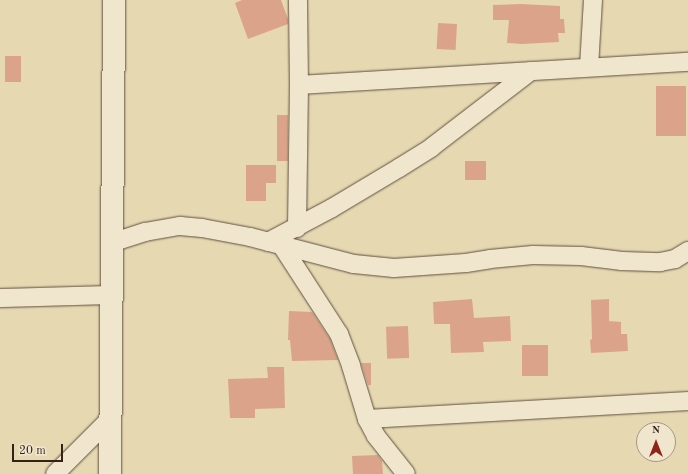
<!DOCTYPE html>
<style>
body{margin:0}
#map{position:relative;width:688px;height:474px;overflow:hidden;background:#e6d9b2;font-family:"Old Standard TT",serif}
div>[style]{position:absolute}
.building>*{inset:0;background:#dba48a;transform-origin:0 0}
.roads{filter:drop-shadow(0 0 1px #60503e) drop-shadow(0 0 1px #60503e)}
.street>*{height:18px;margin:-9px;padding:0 9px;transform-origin:9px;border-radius:9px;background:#efe6cd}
.secondary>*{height:22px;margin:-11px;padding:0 11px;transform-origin:11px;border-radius:11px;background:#efe6cd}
span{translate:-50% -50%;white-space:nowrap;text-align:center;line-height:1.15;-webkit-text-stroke:4px #efe6cd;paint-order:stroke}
.north{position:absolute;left:636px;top:422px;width:40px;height:40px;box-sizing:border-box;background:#efe6cd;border:1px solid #a49884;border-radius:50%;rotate:0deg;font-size:11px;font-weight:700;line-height:16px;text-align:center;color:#342217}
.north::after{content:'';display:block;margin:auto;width:14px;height:18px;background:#8f2418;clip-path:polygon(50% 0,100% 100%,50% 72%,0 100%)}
.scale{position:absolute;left:12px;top:444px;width:51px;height:18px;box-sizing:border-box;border:2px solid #342217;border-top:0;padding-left:5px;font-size:12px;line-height:14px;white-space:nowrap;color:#342217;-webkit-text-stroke:3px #efe6cd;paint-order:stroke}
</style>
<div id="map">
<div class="building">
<i style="clip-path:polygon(242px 0,281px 0,288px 19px,288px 24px,248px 39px,235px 3px)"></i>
<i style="clip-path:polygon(521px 4px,560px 6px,560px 19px,564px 19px,565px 33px,558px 33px,559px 42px,522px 44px,507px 43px,509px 20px,493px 20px,493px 5px)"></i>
<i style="left:438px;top:23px;width:19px;height:26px;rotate:3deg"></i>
<i style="left:5px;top:56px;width:16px;height:26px"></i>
<i style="left:656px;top:86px;width:30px;height:50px"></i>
<i style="left:277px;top:115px;width:11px;height:46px"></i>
<i style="left:465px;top:161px;width:21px;height:19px"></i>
<i style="clip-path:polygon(246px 165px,276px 165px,276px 183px,266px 183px,266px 201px,246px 201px)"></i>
<i style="clip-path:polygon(472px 299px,474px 318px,510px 316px,511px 341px,483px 342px,484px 352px,451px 353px,450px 324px,434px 324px,433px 302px)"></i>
<i style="clip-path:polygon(609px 299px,609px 321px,621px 322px,621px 334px,627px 334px,628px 351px,591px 353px,590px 340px,592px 339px,591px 300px)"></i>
<i style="clip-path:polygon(289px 311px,312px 312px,330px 339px,338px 360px,292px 361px,290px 340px,288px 340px)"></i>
<i style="left:408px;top:326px;width:32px;height:22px;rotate:88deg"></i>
<i style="left:548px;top:345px;width:31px;height:26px;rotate:90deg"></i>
<i style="clip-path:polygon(361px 363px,371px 363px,371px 385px,368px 385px)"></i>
<i style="clip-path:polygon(267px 367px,284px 367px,285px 408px,255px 409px,255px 418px,230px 418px,228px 379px,268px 378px)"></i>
<i style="clip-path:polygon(378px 455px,382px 461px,383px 474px,353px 474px,352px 456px)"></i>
</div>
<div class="roads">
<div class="street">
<i style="left:589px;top:67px;width:67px;rotate:-86.6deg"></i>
<i style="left:299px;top:85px;width:390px;rotate:-3.4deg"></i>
<i style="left:297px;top:228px;width:143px;rotate:-89.2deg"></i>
<i style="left:299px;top:85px;width:85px;rotate:-90.7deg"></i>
<i style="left:268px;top:242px;width:72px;rotate:-28deg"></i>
<i style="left:332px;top:208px;width:78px;rotate:-30.8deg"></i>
<i style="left:399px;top:168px;width:39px;rotate:-32deg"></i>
<i style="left:432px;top:147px;width:125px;rotate:-37.5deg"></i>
<i style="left:111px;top:243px;width:36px;rotate:-18deg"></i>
<i style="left:145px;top:232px;width:36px;rotate:-10deg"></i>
<i style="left:180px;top:226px;width:22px;rotate:5deg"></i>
<i style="left:202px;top:228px;width:49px;rotate:10.6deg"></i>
<i style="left:250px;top:237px;width:107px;rotate:14.6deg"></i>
<i style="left:354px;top:264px;width:40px;rotate:5.7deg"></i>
<i style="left:394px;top:268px;width:72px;rotate:-4deg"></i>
<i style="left:466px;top:263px;width:24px;rotate:-9deg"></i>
<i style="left:490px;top:259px;width:43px;rotate:-5.3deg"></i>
<i style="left:533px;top:255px;width:48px;rotate:1.2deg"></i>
<i style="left:581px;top:256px;width:41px;rotate:7deg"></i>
<i style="left:622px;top:261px;width:38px;rotate:2deg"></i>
<i style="left:660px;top:262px;width:15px;rotate:-11deg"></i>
<i style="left:675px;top:259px;width:15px;rotate:-32deg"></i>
<i style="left:282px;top:246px;width:105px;rotate:57.1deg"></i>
<i style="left:339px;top:334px;width:34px;rotate:69deg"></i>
<i style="left:351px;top:366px;width:55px;rotate:73.2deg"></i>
<i style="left:367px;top:419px;width:19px;rotate:62deg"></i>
<i style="left:376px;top:436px;width:48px;rotate:51.7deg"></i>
<i style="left:0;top:298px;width:110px;rotate:-1.6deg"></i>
<i style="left:367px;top:419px;width:322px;rotate:-3.2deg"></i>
<i style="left:55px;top:474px;width:78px;rotate:-45deg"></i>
</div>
<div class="secondary">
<i style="left:110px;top:474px;width:474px;rotate:-89.5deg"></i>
</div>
</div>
<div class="north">N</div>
<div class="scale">20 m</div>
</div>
